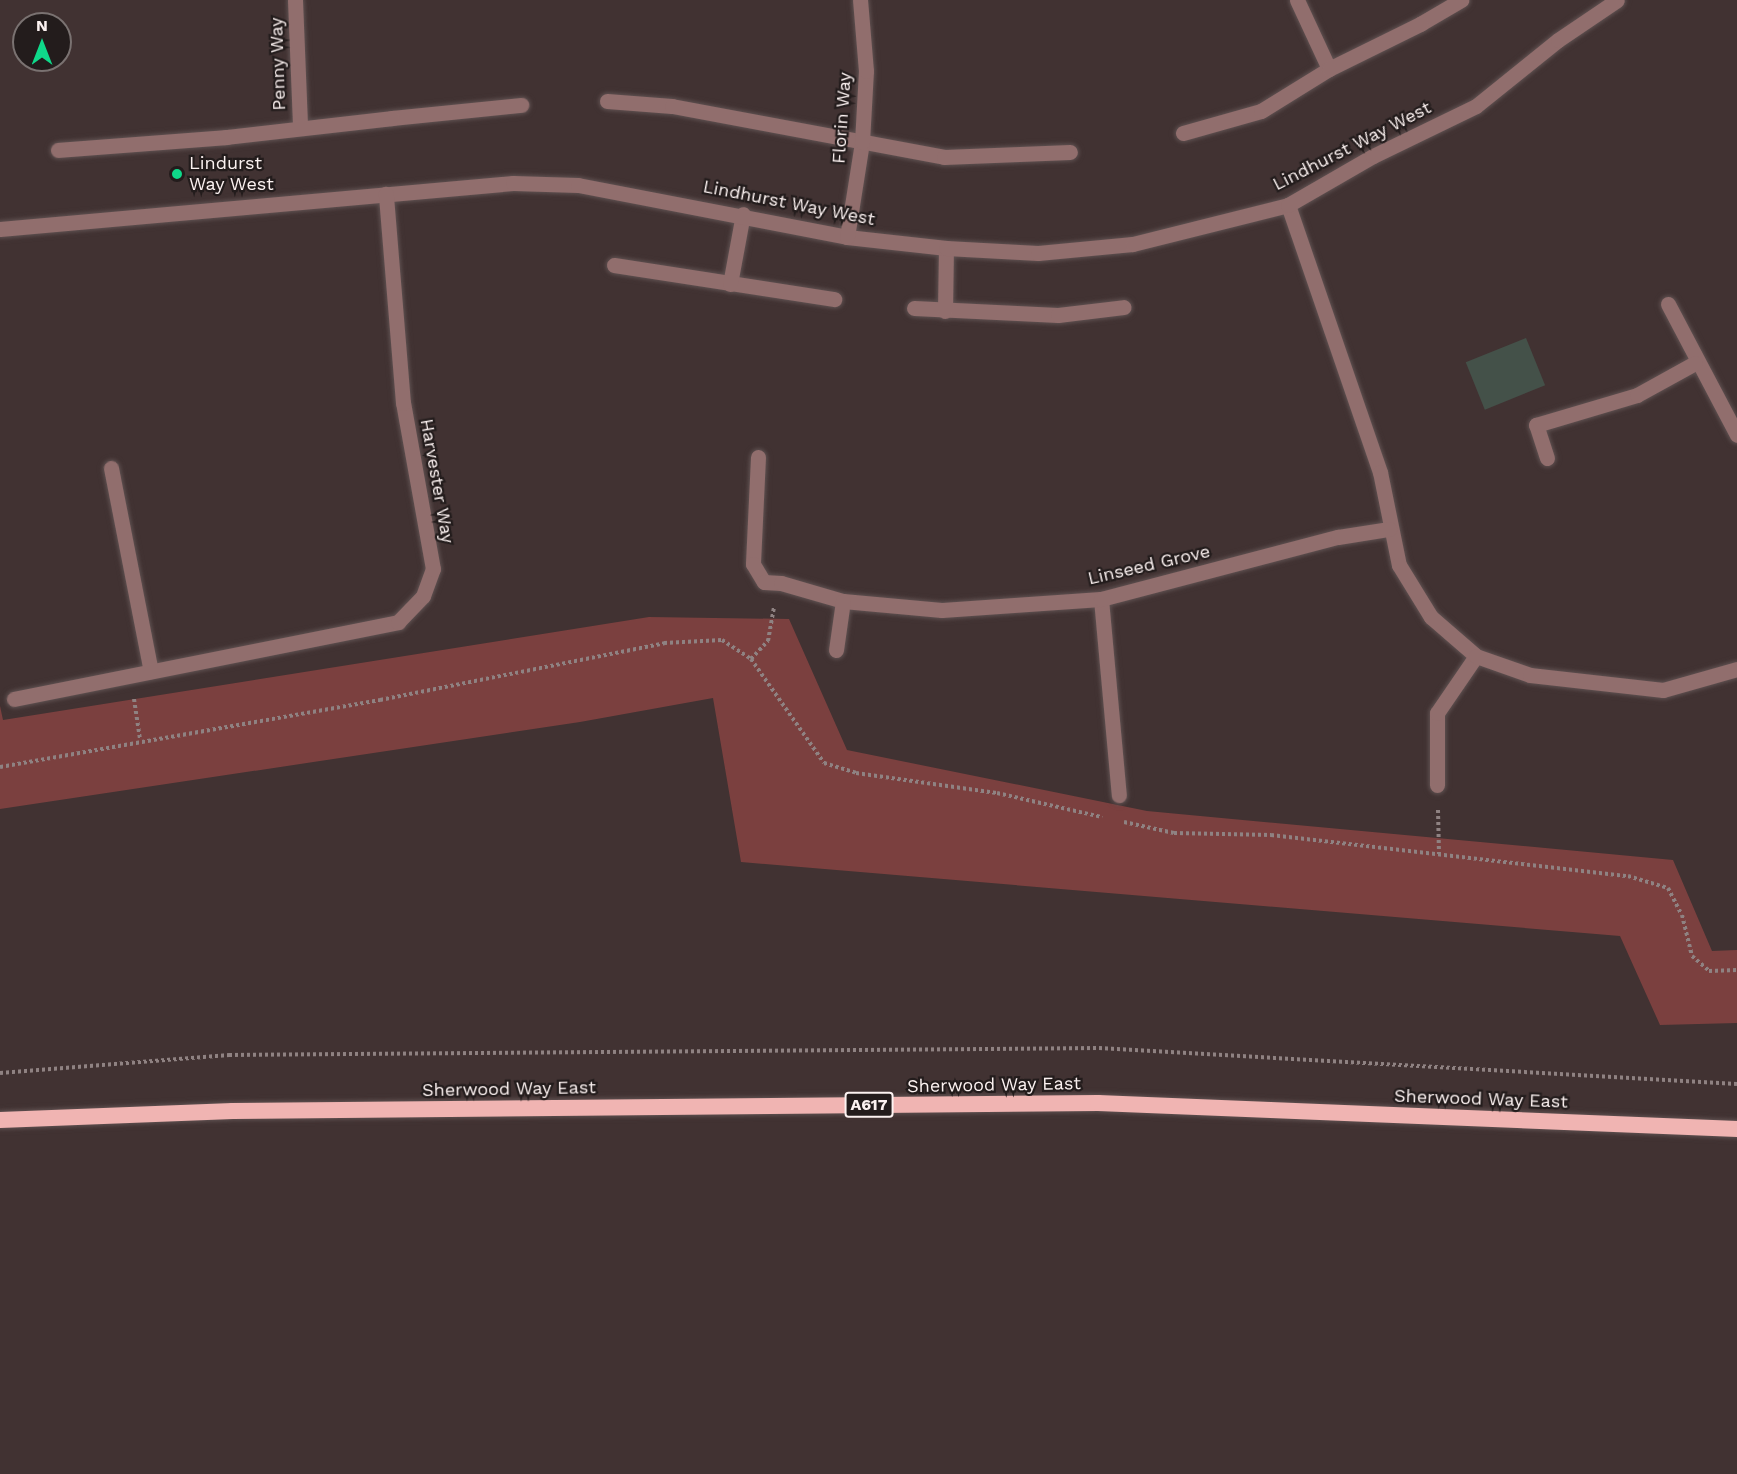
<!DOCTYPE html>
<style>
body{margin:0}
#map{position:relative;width:1737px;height:1474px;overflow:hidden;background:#413232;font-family:"Work Sans",sans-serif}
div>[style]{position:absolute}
.green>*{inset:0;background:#7b403f}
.building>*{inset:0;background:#445149;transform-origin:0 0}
.path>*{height:4px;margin-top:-2px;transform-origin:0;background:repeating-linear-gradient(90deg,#8f8282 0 3px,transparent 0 6px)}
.roads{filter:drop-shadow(0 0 2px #5f5151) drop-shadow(0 0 2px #5f5151)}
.service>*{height:15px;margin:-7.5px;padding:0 7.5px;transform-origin:7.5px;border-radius:7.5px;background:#916e6d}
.minor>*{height:15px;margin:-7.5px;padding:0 7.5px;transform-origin:7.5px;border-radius:7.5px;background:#916e6d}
.trunk>*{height:16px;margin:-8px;padding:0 8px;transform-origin:8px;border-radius:8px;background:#f0b4b2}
.dots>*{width:16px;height:16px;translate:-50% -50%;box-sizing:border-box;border:3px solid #231c1c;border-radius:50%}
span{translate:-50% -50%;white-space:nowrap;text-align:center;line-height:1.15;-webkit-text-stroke:4.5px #231c1c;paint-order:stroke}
.shield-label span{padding:2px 4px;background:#231c1c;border:2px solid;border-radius:4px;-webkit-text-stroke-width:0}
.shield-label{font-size:16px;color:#fcf2f1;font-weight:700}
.street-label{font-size:18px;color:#fcf2f1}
.poi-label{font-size:18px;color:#fcf2f1}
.left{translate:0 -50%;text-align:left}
.north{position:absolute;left:12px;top:12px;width:60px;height:60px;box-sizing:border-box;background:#231c1c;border:2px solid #7a7271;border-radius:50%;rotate:0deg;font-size:16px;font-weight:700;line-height:24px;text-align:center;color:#fcf2f1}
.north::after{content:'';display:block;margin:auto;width:21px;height:27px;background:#0fd98a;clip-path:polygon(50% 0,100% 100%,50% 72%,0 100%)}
</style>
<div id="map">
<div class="green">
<i style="clip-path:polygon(649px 617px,789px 619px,847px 750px,1147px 811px,1673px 860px,1712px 951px,1737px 950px,1737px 1023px,1660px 1025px,1620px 936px,741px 862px,713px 698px,580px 722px,0 809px,0 706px,3px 720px)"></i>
</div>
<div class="building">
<i style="left:1526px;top:338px;width:51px;height:65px;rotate:68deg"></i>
</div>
<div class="path">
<i style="left:751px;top:659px;width:25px;rotate:-47deg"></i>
<i style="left:768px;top:641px;width:35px;rotate:-80deg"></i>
<i style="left:134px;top:699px;width:40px;rotate:81.5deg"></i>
<i style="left:0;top:767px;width:386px;rotate:-10deg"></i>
<i style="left:380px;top:700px;width:290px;rotate:-11.3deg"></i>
<i style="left:664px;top:643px;width:58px;rotate:-3deg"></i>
<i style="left:722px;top:640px;width:35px;rotate:33deg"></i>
<i style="left:751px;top:659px;width:127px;rotate:54.9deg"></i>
<i style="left:824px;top:763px;width:34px;rotate:17deg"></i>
<i style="left:856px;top:773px;width:142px;rotate:8.1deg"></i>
<i style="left:997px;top:793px;width:108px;rotate:12.9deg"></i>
<i style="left:1438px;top:810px;width:44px;rotate:88.7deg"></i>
<i style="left:1124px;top:822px;width:51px;rotate:12.4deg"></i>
<i style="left:1174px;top:833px;width:97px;rotate:1.2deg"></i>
<i style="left:1271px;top:835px;width:359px;rotate:6.6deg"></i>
<i style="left:1628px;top:876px;width:42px;rotate:16.7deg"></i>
<i style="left:1668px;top:888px;width:30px;rotate:63deg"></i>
<i style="left:1682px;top:915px;width:42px;rotate:76.3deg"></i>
<i style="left:1692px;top:956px;width:23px;rotate:41deg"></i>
<i style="left:1709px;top:971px;width:28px;rotate:-2deg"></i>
<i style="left:0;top:1073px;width:230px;rotate:-4.5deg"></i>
<i style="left:229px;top:1055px;width:870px;rotate:-0.46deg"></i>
<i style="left:1099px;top:1048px;width:639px;rotate:3.23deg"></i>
</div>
<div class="roads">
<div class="service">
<i style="left:1420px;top:24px;width:48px;rotate:-30.3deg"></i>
<i style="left:607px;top:101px;width:65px;rotate:4.4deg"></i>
<i style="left:672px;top:106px;width:277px;rotate:10.6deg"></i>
<i style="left:944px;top:157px;width:126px;rotate:-2.3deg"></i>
<i style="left:392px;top:118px;width:130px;rotate:-5.8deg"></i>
<i style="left:1183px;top:133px;width:81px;rotate:-15.8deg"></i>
<i style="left:58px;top:150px;width:169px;rotate:-4.4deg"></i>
<i style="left:614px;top:265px;width:223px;rotate:8.8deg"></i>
<i style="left:730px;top:284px;width:71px;rotate:-79.5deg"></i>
<i style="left:914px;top:308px;width:144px;rotate:2.8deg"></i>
<i style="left:1058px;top:315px;width:66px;rotate:-6.9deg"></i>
<i style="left:945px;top:311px;width:63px;rotate:-89.1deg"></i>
<i style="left:758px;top:457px;width:107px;rotate:92.7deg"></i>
<i style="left:753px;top:564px;width:21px;rotate:59deg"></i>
<i style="left:764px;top:582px;width:17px;rotate:3deg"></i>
<i style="left:1547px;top:458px;width:35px;rotate:-108deg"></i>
<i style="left:1536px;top:425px;width:105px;rotate:-16.5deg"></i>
<i style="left:111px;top:468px;width:207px;rotate:78.9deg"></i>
<i style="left:1101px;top:599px;width:197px;rotate:84.8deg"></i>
<i style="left:1437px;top:785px;width:72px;rotate:-90deg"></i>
<i style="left:1437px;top:713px;width:69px;rotate:-55.6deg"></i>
</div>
<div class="minor">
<i style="left:295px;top:0;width:127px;rotate:87.7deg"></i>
<i style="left:1297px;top:0;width:76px;rotate:65.1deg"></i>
<i style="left:1261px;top:111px;width:80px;rotate:-31.7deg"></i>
<i style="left:1329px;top:69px;width:102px;rotate:-26.3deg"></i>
<i style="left:226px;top:137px;width:167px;rotate:-6.5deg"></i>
<i style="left:1288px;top:205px;width:282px;rotate:71deg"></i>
<i style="left:1380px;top:472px;width:95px;rotate:78.5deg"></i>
<i style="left:1399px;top:565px;width:61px;rotate:58.4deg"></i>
<i style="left:1431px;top:617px;width:60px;rotate:40.9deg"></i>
<i style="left:1476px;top:656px;width:57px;rotate:19.4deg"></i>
<i style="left:1530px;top:675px;width:134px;rotate:6.4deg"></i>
<i style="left:1663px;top:690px;width:77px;rotate:-15.8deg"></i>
<i style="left:0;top:229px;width:515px;rotate:-5.12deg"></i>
<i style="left:513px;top:183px;width:65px;rotate:1.8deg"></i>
<i style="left:578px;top:185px;width:274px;rotate:10.9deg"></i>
<i style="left:847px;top:237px;width:100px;rotate:6.3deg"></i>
<i style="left:946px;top:248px;width:92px;rotate:3.1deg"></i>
<i style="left:1038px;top:253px;width:95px;rotate:-5.4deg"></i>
<i style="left:1133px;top:244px;width:160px;rotate:-14.1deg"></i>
<i style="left:1288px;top:205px;width:98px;rotate:-30deg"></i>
<i style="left:1373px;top:156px;width:114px;rotate:-25.9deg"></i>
<i style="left:1476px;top:106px;width:105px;rotate:-38.8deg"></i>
<i style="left:1558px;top:40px;width:71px;rotate:-34.1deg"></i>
<i style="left:847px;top:237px;width:96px;rotate:-81deg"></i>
<i style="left:862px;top:142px;width:71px;rotate:-86.8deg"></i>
<i style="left:866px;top:71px;width:71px;rotate:-94.8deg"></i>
<i style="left:1668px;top:304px;width:148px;rotate:62.2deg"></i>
<i style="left:1637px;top:395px;width:66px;rotate:-28.9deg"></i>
<i style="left:781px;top:583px;width:65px;rotate:16.2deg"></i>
<i style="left:843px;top:601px;width:99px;rotate:5.2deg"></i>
<i style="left:942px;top:610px;width:159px;rotate:-4deg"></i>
<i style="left:1101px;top:599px;width:245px;rotate:-14.7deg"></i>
<i style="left:1338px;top:537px;width:52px;rotate:-8.9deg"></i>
<i style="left:836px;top:650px;width:49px;rotate:-81.9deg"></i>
<i style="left:14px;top:699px;width:392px;rotate:-11.3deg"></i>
<i style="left:398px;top:622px;width:36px;rotate:-46deg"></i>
<i style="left:423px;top:596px;width:29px;rotate:-70deg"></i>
<i style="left:433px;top:569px;width:169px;rotate:-100.2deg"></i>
<i style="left:403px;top:403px;width:210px;rotate:-94.7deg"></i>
</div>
<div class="trunk">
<i style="left:0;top:1120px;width:233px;rotate:-2.2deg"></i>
<i style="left:233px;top:1111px;width:865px;rotate:-0.53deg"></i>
<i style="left:1098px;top:1103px;width:640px;rotate:2.33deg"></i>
</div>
</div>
<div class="dots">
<i style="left:177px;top:174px;background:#0fd98a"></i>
</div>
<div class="shield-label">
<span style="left:869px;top:1105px">A617</span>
</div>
<div class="street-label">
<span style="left:278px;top:64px;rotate:-92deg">Penny Way</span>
<span style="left:842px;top:118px;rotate:-86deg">Florin Way</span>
<span style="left:1352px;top:146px;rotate:-27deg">Lindhurst Way West</span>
<span style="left:789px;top:203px;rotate:11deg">Lindhurst Way West</span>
<span style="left:437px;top:481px;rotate:80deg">Harvester Way</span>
<span style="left:1149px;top:565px;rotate:-13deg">Linseed Grove</span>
<span style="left:994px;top:1085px;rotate:-1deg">Sherwood Way East</span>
<span style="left:509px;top:1089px;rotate:-1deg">Sherwood Way East</span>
<span style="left:1481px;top:1099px;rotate:2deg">Sherwood Way East</span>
</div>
<div class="poi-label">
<span class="left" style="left:189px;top:174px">Lindurst<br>Way West</span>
</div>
<div class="north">N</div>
</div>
